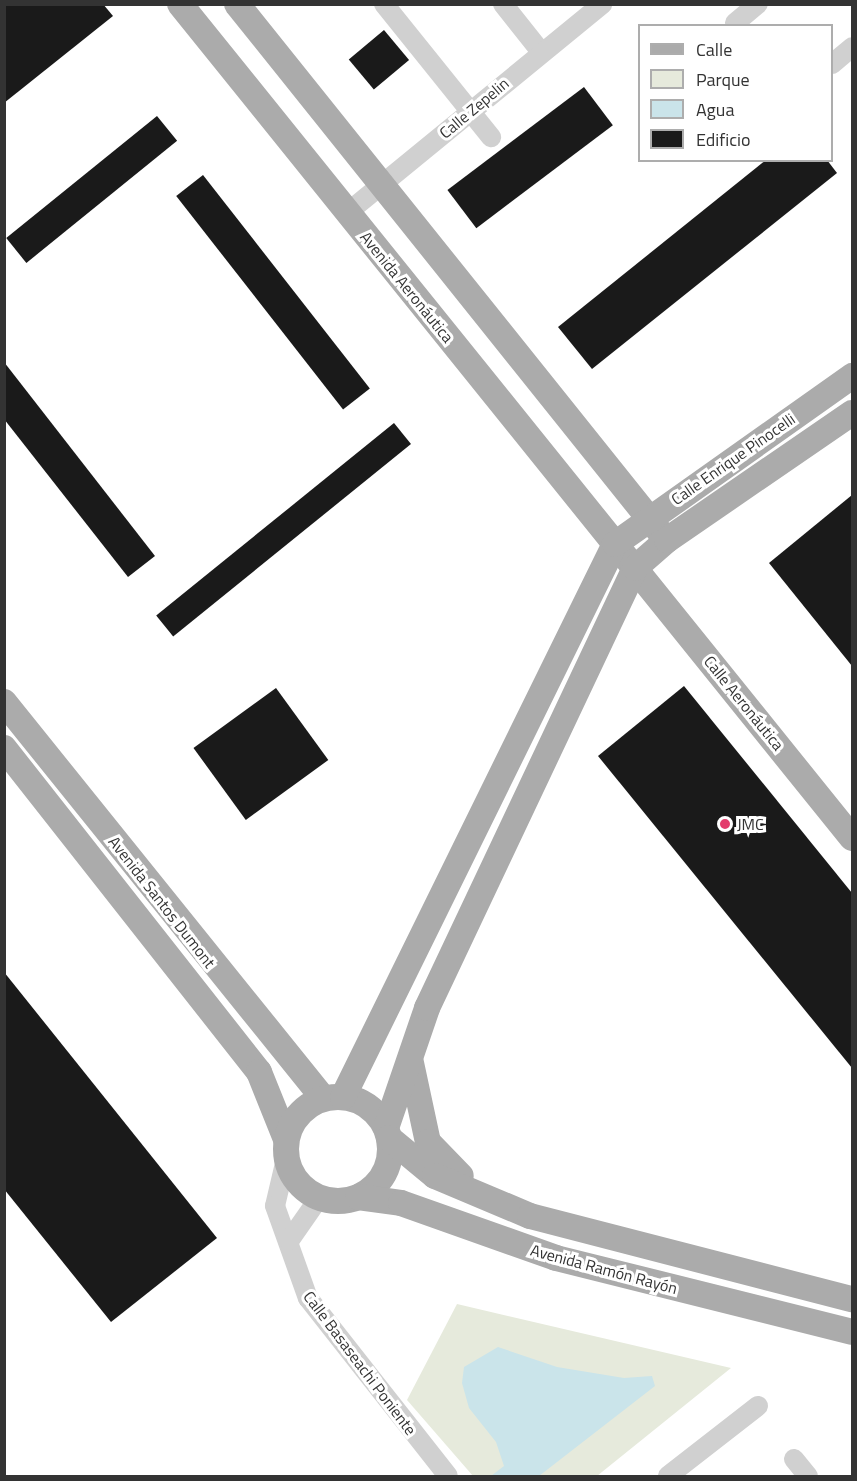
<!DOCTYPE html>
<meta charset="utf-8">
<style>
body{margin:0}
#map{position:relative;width:857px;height:1481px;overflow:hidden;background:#fff;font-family:"Titillium Web",sans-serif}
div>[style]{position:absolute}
.green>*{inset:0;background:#e6eadc}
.water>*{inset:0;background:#cae4ea}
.building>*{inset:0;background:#1a1a1a;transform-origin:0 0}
.minor>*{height:20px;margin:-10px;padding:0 10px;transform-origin:10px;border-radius:10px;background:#d0d0d0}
.major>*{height:26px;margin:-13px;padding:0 13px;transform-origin:13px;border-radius:13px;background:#ababab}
.major>.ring{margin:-13px;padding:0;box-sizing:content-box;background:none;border:26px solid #ababab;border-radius:50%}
.dots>*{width:16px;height:16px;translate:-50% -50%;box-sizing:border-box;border:3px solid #fff;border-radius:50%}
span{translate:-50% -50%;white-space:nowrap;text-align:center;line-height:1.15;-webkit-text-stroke:6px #fff;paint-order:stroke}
.street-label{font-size:16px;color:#333}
.poi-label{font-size:16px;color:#333}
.left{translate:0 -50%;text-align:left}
.frame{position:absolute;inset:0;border:6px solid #333;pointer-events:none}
.legend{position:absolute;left:638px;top:24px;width:195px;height:138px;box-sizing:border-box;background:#fff;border:2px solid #adadad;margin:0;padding:8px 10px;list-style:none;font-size:18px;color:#333}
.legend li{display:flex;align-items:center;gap:12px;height:30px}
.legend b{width:30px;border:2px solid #adadad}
</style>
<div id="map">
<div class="green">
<i style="clip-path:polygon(457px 1304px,731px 1368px,597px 1476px,473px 1476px,407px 1400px)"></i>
</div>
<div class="water">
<i style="clip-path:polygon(498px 1347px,557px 1367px,624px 1378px,652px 1376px,655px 1386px,539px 1476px,491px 1476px,504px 1466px,496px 1442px,469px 1408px,462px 1383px,464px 1367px)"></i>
</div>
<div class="building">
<i style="clip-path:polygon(4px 4px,103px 4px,113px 16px,4px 103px)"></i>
<i style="left:384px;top:30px;width:39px;height:46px;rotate:50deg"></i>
<i style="left:584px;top:87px;width:48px;height:171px;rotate:53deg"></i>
<i style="left:157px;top:116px;width:32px;height:194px;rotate:51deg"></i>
<i style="clip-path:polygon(766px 160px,827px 160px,837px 173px,592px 369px,558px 327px)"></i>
<i style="left:203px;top:175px;width:271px;height:34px;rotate:52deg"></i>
<i style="clip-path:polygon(4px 362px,155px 556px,128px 577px,4px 419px)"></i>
<i style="left:394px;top:423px;width:27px;height:306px;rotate:51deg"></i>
<i style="clip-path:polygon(852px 495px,852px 666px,769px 563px)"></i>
<i style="clip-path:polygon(684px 686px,852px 893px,852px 1068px,598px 756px)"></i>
<i style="left:276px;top:688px;width:89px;height:102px;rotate:54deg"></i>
<i style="clip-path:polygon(4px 972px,217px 1238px,111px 1322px,4px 1189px)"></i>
</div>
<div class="minor">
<i style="left:384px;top:4px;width:171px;rotate:51.2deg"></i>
<i style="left:503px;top:4px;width:61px;rotate:51.6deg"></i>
<i style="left:735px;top:23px;width:30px;rotate:-40deg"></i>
<i style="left:832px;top:64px;width:26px;rotate:-40deg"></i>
<i style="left:347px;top:213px;width:330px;rotate:-39.3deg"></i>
<i style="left:286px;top:1159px;width:48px;rotate:103.2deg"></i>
<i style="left:275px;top:1206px;width:98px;rotate:70.3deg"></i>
<i style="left:308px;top:1298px;width:226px;rotate:51.8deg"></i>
<i style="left:289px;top:1241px;width:52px;rotate:-55.1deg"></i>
<i style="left:794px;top:1459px;width:22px;rotate:51deg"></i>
<i style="left:668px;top:1476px;width:114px;rotate:-37.9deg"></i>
</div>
<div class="major">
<i style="left:180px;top:4px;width:1071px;rotate:51.14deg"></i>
<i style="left:237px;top:4px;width:675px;rotate:51.31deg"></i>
<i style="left:4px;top:702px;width:509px;rotate:51.15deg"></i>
<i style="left:4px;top:748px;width:412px;rotate:51.8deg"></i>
<i style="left:259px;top:1072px;width:72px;rotate:68.1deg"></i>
<i style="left:411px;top:1063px;width:81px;rotate:77.9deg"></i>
<i style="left:428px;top:1142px;width:47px;rotate:45.9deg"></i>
<i class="ring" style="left:286px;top:1097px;width:78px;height:78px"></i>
<i style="left:343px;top:1097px;width:616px;rotate:-63.81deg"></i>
<i style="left:615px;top:544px;width:291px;rotate:-35.3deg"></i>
<i style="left:386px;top:1128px;width:127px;rotate:-71.1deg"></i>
<i style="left:427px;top:1008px;width:487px;rotate:-64.7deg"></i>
<i style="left:635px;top:568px;width:43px;rotate:-41.2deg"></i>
<i style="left:667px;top:540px;width:224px;rotate:-34.5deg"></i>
<i style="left:389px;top:1138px;width:60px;rotate:39.6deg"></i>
<i style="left:435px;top:1176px;width:103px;rotate:22.8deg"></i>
<i style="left:530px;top:1216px;width:333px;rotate:14.5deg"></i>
<i style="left:358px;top:1197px;width:43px;rotate:7.9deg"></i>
<i style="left:401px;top:1203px;width:164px;rotate:19.5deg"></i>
<i style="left:556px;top:1258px;width:305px;rotate:14deg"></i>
</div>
<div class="dots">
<i style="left:725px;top:824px;background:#e33c6c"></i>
</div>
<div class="street-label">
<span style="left:474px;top:108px;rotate:-40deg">Calle Zepelin</span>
<span style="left:407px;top:287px;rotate:51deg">Avenida Aeronáutica</span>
<span style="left:733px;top:459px;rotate:-35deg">Calle Enrique Pinocelli</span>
<span style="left:744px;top:703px;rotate:51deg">Calle Aeronáutica</span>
<span style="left:162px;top:902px;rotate:52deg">Avenida Santos Dumont</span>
<span style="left:604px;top:1269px;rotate:15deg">Avenida Ramón Rayón</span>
<span style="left:360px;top:1363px;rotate:53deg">Calle Basaseachi Poniente</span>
</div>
<div class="poi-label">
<span class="left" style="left:737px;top:824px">JMC</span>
</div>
<div class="frame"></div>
<ul class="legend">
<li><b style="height:8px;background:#ababab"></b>Calle</li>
<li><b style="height:16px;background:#e6eadc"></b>Parque</li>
<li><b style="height:16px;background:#cae4ea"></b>Agua</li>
<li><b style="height:16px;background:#1a1a1a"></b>Edificio</li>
</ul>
</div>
